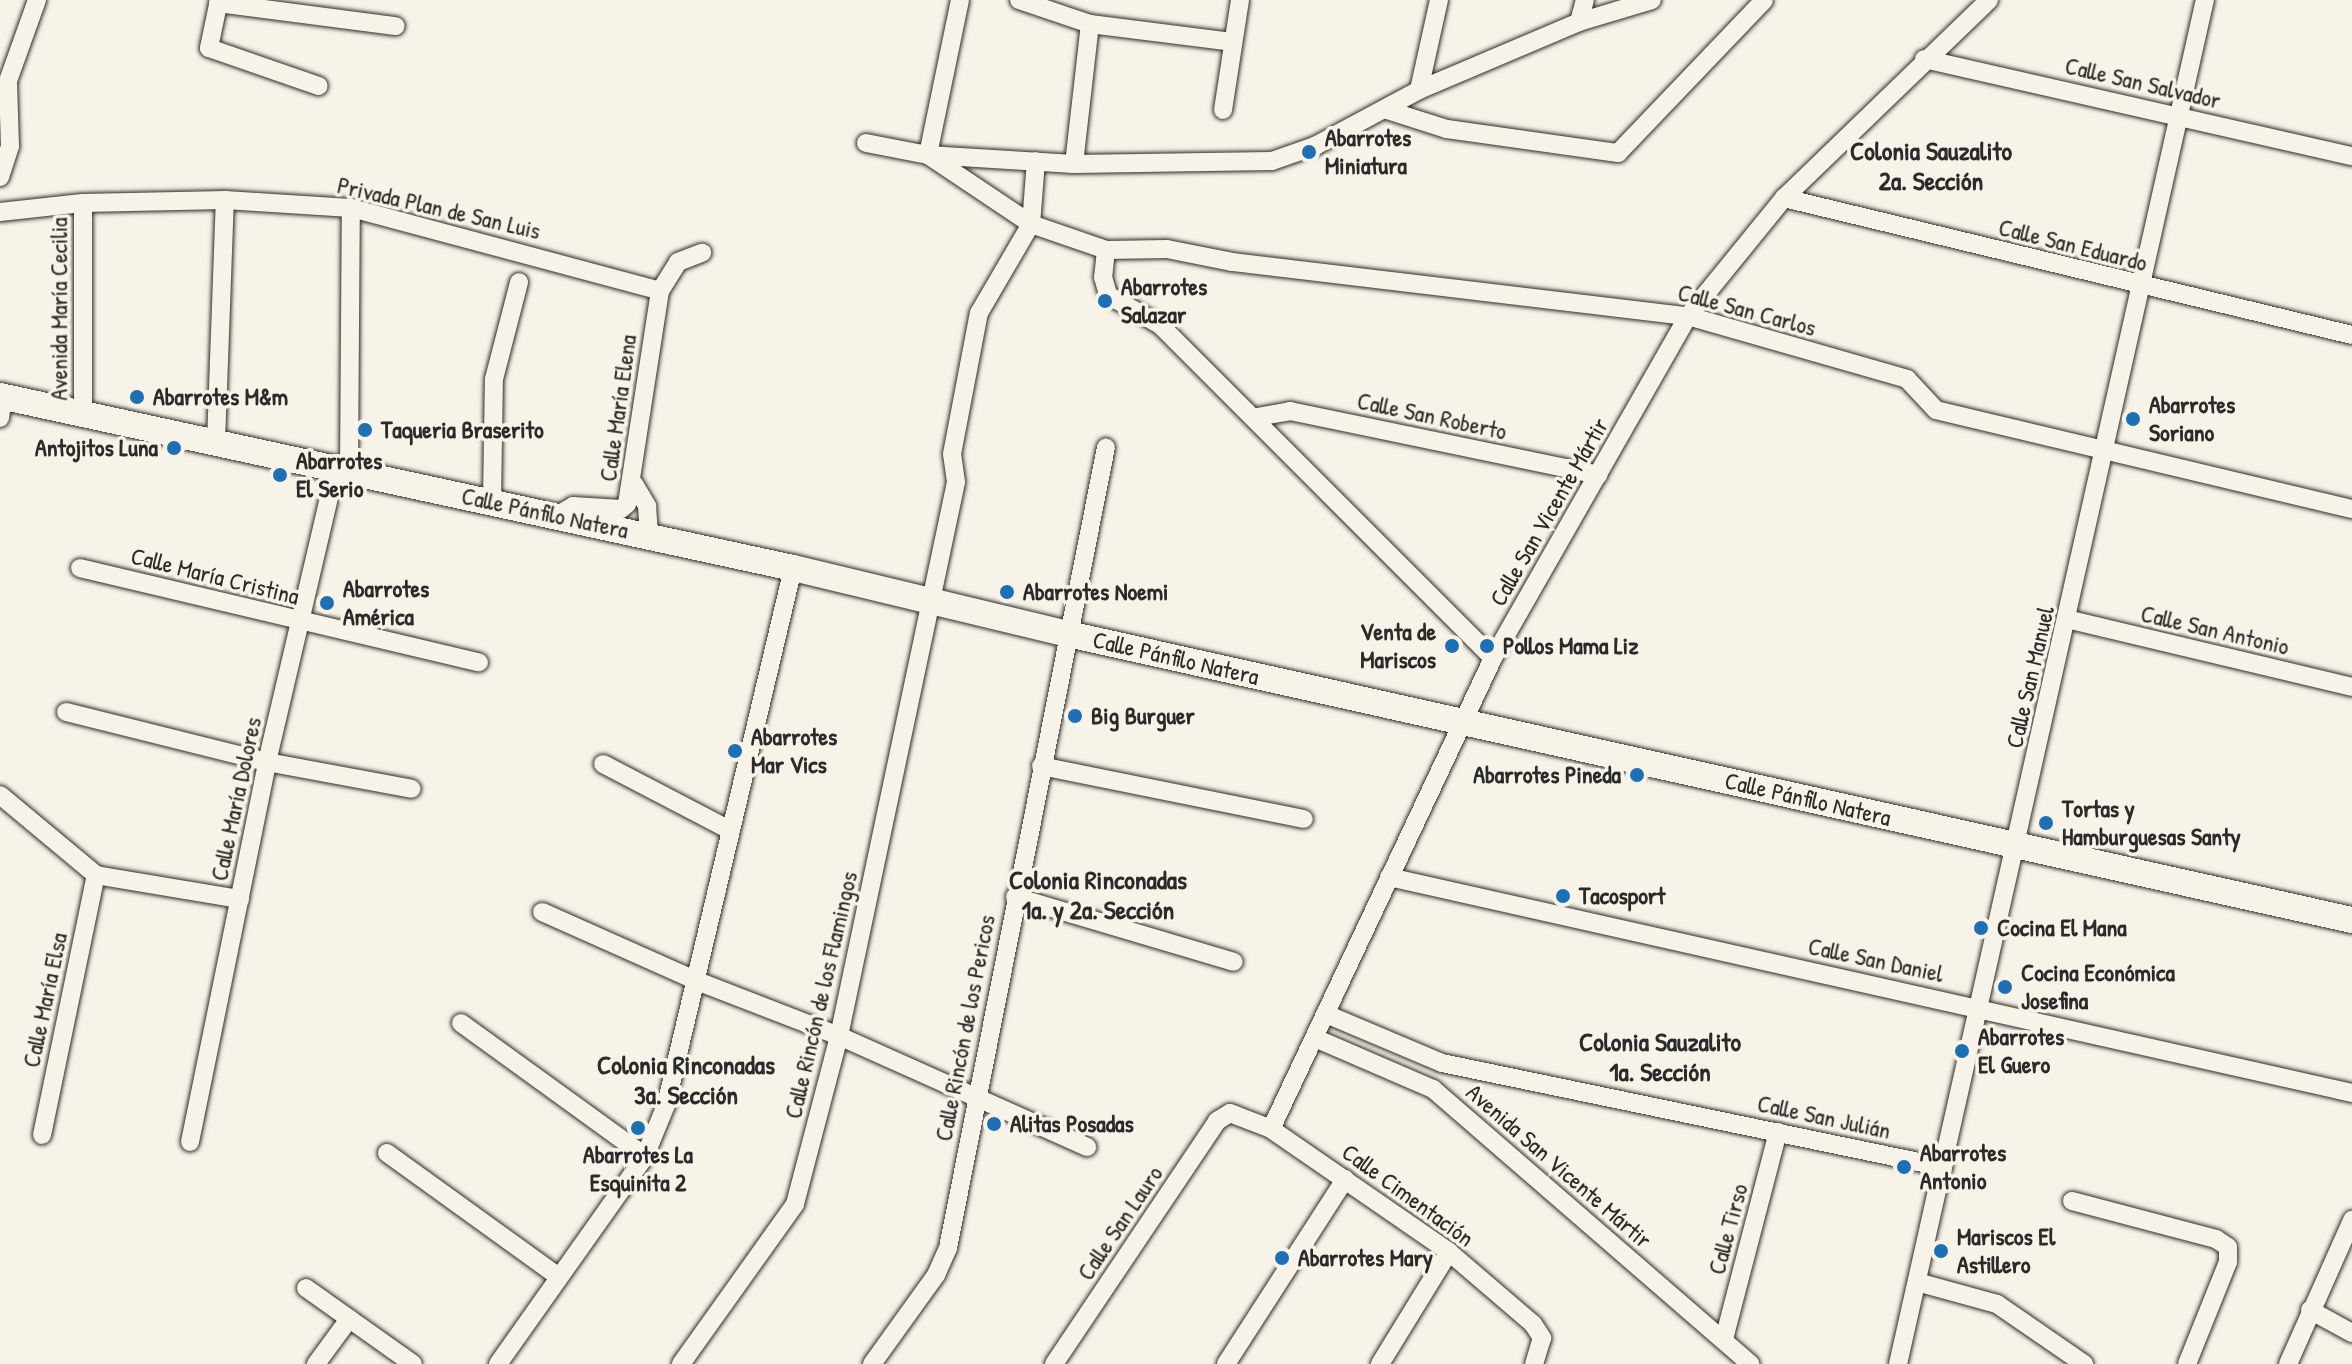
<!DOCTYPE html>
<meta charset="utf-8">
<style>
body{margin:0}
#map{position:relative;width:2352px;height:1364px;overflow:hidden;background:#f7f3e8;font-family:"Patrick Hand",sans-serif}
div>[style]{position:absolute}
.roads{filter:drop-shadow(0 0 2px #2b2b2b) drop-shadow(0 0 2px #2b2b2b)}
.minor>*{height:18px;margin:-9px;padding:0 9px;transform-origin:9px;border-radius:9px;background:#f7f3e8}
.secondary>*{height:26px;margin:-13px;padding:0 13px;transform-origin:13px;border-radius:13px;background:#f7f3e8}
.dots>*{width:22px;height:22px;translate:-50% -50%;box-sizing:border-box;border:4px solid #f7f3e8;border-radius:50%}
span{translate:-50% -50%;white-space:nowrap;text-align:center;line-height:1.15;-webkit-text-stroke:7px #f7f3e8;paint-order:stroke}
.street-label{font-size:24px;color:#2b2b2b}
.poi-label{font-size:24px;color:#2b2b2b;font-weight:700}
.left{translate:0 -50%;text-align:left}
.right{translate:-100% -50%;text-align:right}
.neighbourhood-label{font-size:26px;color:#2b2b2b;font-weight:700}
</style>
<div id="map">
<div class="roads">
<div class="minor">
<i style="left:219px;top:0;width:49px;rotate:101.8deg"></i>
<i style="left:209px;top:48px;width:116px;rotate:19.1deg"></i>
<i style="left:960px;top:0;width:158px;rotate:101.7deg"></i>
<i style="left:928px;top:155px;width:124px;rotate:33.8deg"></i>
<i style="left:1031px;top:224px;width:79px;rotate:19.1deg"></i>
<i style="left:1106px;top:250px;width:61px;rotate:-0.9deg"></i>
<i style="left:1167px;top:249px;width:66px;rotate:11.3deg"></i>
<i style="left:1232px;top:262px;width:459px;rotate:6.8deg"></i>
<i style="left:1688px;top:316px;width:228px;rotate:16deg"></i>
<i style="left:1907px;top:379px;width:42px;rotate:46.9deg"></i>
<i style="left:1936px;top:410px;width:428px;rotate:13.4deg"></i>
<i style="left:1019px;top:0;width:75px;rotate:18.7deg"></i>
<i style="left:1090px;top:24px;width:143px;rotate:7.2deg"></i>
<i style="left:218px;top:3px;width:179px;rotate:7.4deg"></i>
<i style="left:1579px;top:22px;width:23px;rotate:-75deg"></i>
<i style="left:1924px;top:59px;width:439px;rotate:12.8deg"></i>
<i style="left:1419px;top:90px;width:92px;rotate:-77.5deg"></i>
<i style="left:1223px;top:110px;width:111px;rotate:-81.2deg"></i>
<i style="left:1387px;top:110px;width:63px;rotate:17.6deg"></i>
<i style="left:1447px;top:129px;width:173px;rotate:8deg"></i>
<i style="left:1618px;top:153px;width:211px;rotate:-46.3deg"></i>
<i style="left:866px;top:143px;width:63px;rotate:11deg"></i>
<i style="left:928px;top:155px;width:146px;rotate:3.5deg"></i>
<i style="left:1074px;top:164px;width:198px;rotate:-0.9deg"></i>
<i style="left:1272px;top:161px;width:46px;rotate:-19.2deg"></i>
<i style="left:1315px;top:146px;width:118px;rotate:-28.3deg"></i>
<i style="left:1419px;top:90px;width:174px;rotate:-23deg"></i>
<i style="left:1579px;top:22px;width:76px;rotate:-16.8deg"></i>
<i style="left:1074px;top:164px;width:141px;rotate:-83.5deg"></i>
<i style="left:0;top:177px;width:33px;rotate:-72deg"></i>
<i style="left:10px;top:146px;width:65px;rotate:-91.8deg"></i>
<i style="left:8px;top:81px;width:86px;rotate:-70.3deg"></i>
<i style="left:1784px;top:198px;width:584px;rotate:13.56deg"></i>
<i style="left:83px;top:203px;width:212px;rotate:90deg"></i>
<i style="left:0;top:212px;width:83px;rotate:-6.2deg"></i>
<i style="left:83px;top:203px;width:142px;rotate:-1.2deg"></i>
<i style="left:225px;top:200px;width:126px;rotate:3.6deg"></i>
<i style="left:351px;top:208px;width:320px;rotate:15deg"></i>
<i style="left:1106px;top:250px;width:27px;rotate:96deg"></i>
<i style="left:1103px;top:277px;width:19px;rotate:74deg"></i>
<i style="left:1108px;top:295px;width:60px;rotate:30deg"></i>
<i style="left:1160px;top:325px;width:471px;rotate:45deg"></i>
<i style="left:1257px;top:417px;width:34px;rotate:-10deg"></i>
<i style="left:1290px;top:411px;width:315px;rotate:11.7deg"></i>
<i style="left:0;top:418px;width:21px;rotate:-82deg"></i>
<i style="left:216px;top:442px;width:242px;rotate:-87.9deg"></i>
<i style="left:349px;top:470px;width:262px;rotate:-89.6deg"></i>
<i style="left:634px;top:484px;width:26px;rotate:59deg"></i>
<i style="left:647px;top:506px;width:30px;rotate:86deg"></i>
<i style="left:492px;top:501px;width:122px;rotate:-89.1deg"></i>
<i style="left:494px;top:379px;width:100px;rotate:-75.5deg"></i>
<i style="left:556px;top:516px;width:20px;rotate:-30deg"></i>
<i style="left:573px;top:506px;width:48px;rotate:3.6deg"></i>
<i style="left:621px;top:509px;width:8px;rotate:-40deg"></i>
<i style="left:627px;top:504px;width:216px;rotate:-81.2deg"></i>
<i style="left:660px;top:291px;width:34px;rotate:-58deg"></i>
<i style="left:678px;top:262px;width:26px;rotate:-21deg"></i>
<i style="left:80px;top:568px;width:410px;rotate:13.3deg"></i>
<i style="left:2067px;top:619px;width:293px;rotate:13.4deg"></i>
<i style="left:66px;top:712px;width:207px;rotate:14deg"></i>
<i style="left:267px;top:762px;width:147px;rotate:10.5deg"></i>
<i style="left:603px;top:764px;width:143px;rotate:27.5deg"></i>
<i style="left:1041px;top:766px;width:268px;rotate:11.4deg"></i>
<i style="left:0;top:795px;width:125px;rotate:39.8deg"></i>
<i style="left:96px;top:875px;width:146px;rotate:9.5deg"></i>
<i style="left:1389px;top:877px;width:987px;rotate:12.64deg"></i>
<i style="left:1015px;top:897px;width:228px;rotate:16.5deg"></i>
<i style="left:542px;top:912px;width:170px;rotate:24deg"></i>
<i style="left:697px;top:981px;width:152px;rotate:21.2deg"></i>
<i style="left:839px;top:1036px;width:272px;rotate:24.1deg"></i>
<i style="left:1326px;top:1014px;width:126px;rotate:22.9deg"></i>
<i style="left:1442px;top:1063px;width:512px;rotate:11.73deg"></i>
<i style="left:461px;top:1023px;width:227px;rotate:35.9deg"></i>
<i style="left:1315px;top:1038px;width:129px;rotate:23.4deg"></i>
<i style="left:1433px;top:1089px;width:420px;rotate:40.9deg"></i>
<i style="left:1271px;top:1129px;width:521px;rotate:-64.76deg"></i>
<i style="left:1493px;top:658px;width:394px;rotate:-60.3deg"></i>
<i style="left:1688px;top:316px;width:152px;rotate:-50.9deg"></i>
<i style="left:1784px;top:198px;width:285px;rotate:-44deg"></i>
<i style="left:42px;top:1135px;width:266px;rotate:-78.3deg"></i>
<i style="left:190px;top:1142px;width:388px;rotate:-78.5deg"></i>
<i style="left:267px;top:762px;width:303px;rotate:-76.8deg"></i>
<i style="left:387px;top:1153px;width:212px;rotate:35.8deg"></i>
<i style="left:2072px;top:1201px;width:149px;rotate:14.8deg"></i>
<i style="left:2216px;top:1239px;width:14px;rotate:34deg"></i>
<i style="left:2228px;top:1247px;width:15px;rotate:90deg"></i>
<i style="left:2228px;top:1262px;width:110px;rotate:111.9deg"></i>
<i style="left:1917px;top:1282px;width:83px;rotate:15.4deg"></i>
<i style="left:1997px;top:1304px;width:106px;rotate:34.6deg"></i>
<i style="left:306px;top:1288px;width:131px;rotate:35.4deg"></i>
<i style="left:2310px;top:1310px;width:48px;rotate:28.7deg"></i>
<i style="left:1724px;top:1339px;width:214px;rotate:-75.4deg"></i>
<i style="left:316px;top:1364px;width:56px;rotate:-53.7deg"></i>
<i style="left:498px;top:1364px;width:255px;rotate:-54.7deg"></i>
<i style="left:645px;top:1156px;width:55px;rotate:-67.6deg"></i>
<i style="left:666px;top:1105px;width:552px;rotate:-76.69deg"></i>
<i style="left:681px;top:1364px;width:196px;rotate:-54.5deg"></i>
<i style="left:795px;top:1204px;width:174px;rotate:-75.3deg"></i>
<i style="left:839px;top:1036px;width:566px;rotate:-78.07deg"></i>
<i style="left:956px;top:482px;width:28px;rotate:-98deg"></i>
<i style="left:952px;top:454px;width:144px;rotate:-79.2deg"></i>
<i style="left:979px;top:313px;width:103px;rotate:-59.7deg"></i>
<i style="left:1031px;top:224px;width:63px;rotate:-85.5deg"></i>
<i style="left:872px;top:1364px;width:110px;rotate:-54.3deg"></i>
<i style="left:936px;top:1275px;width:30px;rotate:-66deg"></i>
<i style="left:948px;top:1248px;width:816px;rotate:-78.84deg"></i>
<i style="left:1054px;top:1364px;width:293px;rotate:-56.1deg"></i>
<i style="left:1217px;top:1121px;width:15px;rotate:-32deg"></i>
<i style="left:1230px;top:1113px;width:44px;rotate:21.3deg"></i>
<i style="left:1271px;top:1129px;width:216px;rotate:34.6deg"></i>
<i style="left:1449px;top:1252px;width:111px;rotate:40.6deg"></i>
<i style="left:1533px;top:1324px;width:17px;rotate:57deg"></i>
<i style="left:1542px;top:1338px;width:27px;rotate:107deg"></i>
<i style="left:1226px;top:1364px;width:220px;rotate:-57.2deg"></i>
<i style="left:1380px;top:1364px;width:132px;rotate:-58.4deg"></i>
<i style="left:1898px;top:1364px;width:1398px;rotate:-77.32deg"></i>
<i style="left:2288px;top:1364px;width:158px;rotate:-66deg"></i>
</div>
<div class="secondary">
<i style="left:0;top:396px;width:811px;rotate:12.24deg"></i>
<i style="left:793px;top:568px;width:283px;rotate:13.5deg"></i>
<i style="left:1068px;top:634px;width:1315px;rotate:12.56deg"></i>
</div>
</div>
<div class="dots">
<i style="left:1309px;top:152px;background:#1f6fb2"></i>
<i style="left:1105px;top:301px;background:#1f6fb2"></i>
<i style="left:137px;top:397px;background:#1f6fb2"></i>
<i style="left:2133px;top:419px;background:#1f6fb2"></i>
<i style="left:365px;top:430px;background:#1f6fb2"></i>
<i style="left:174px;top:448px;background:#1f6fb2"></i>
<i style="left:280px;top:475px;background:#1f6fb2"></i>
<i style="left:1007px;top:592px;background:#1f6fb2"></i>
<i style="left:327px;top:603px;background:#1f6fb2"></i>
<i style="left:1452px;top:646px;background:#1f6fb2"></i>
<i style="left:1487px;top:646px;background:#1f6fb2"></i>
<i style="left:1075px;top:716px;background:#1f6fb2"></i>
<i style="left:735px;top:751px;background:#1f6fb2"></i>
<i style="left:1637px;top:775px;background:#1f6fb2"></i>
<i style="left:2046px;top:823px;background:#1f6fb2"></i>
<i style="left:1563px;top:896px;background:#1f6fb2"></i>
<i style="left:1981px;top:928px;background:#1f6fb2"></i>
<i style="left:2005px;top:987px;background:#1f6fb2"></i>
<i style="left:1962px;top:1051px;background:#1f6fb2"></i>
<i style="left:994px;top:1124px;background:#1f6fb2"></i>
<i style="left:638px;top:1128px;background:#1f6fb2"></i>
<i style="left:1904px;top:1167px;background:#1f6fb2"></i>
<i style="left:1941px;top:1251px;background:#1f6fb2"></i>
<i style="left:1282px;top:1258px;background:#1f6fb2"></i>
</div>
<div class="street-label">
<span style="left:2143px;top:83px;rotate:13deg">Calle San Salvador</span>
<span style="left:439px;top:208px;rotate:13deg">Privada Plan de San Luis</span>
<span style="left:2073px;top:245px;rotate:14deg">Calle San Eduardo</span>
<span style="left:59px;top:309px;rotate:-90deg">Avenida María Cecilia</span>
<span style="left:1747px;top:310px;rotate:15deg">Calle San Carlos</span>
<span style="left:618px;top:408px;rotate:-82deg">Calle María Elena</span>
<span style="left:1432px;top:416px;rotate:12deg">Calle San Roberto</span>
<span style="left:1549px;top:512px;rotate:-60deg">Calle San Vicente Mártir</span>
<span style="left:545px;top:513px;rotate:12deg">Calle Pánfilo Natera</span>
<span style="left:215px;top:576px;rotate:14deg">Calle María Cristina</span>
<span style="left:2215px;top:630px;rotate:13deg">Calle San Antonio</span>
<span style="left:1176px;top:658px;rotate:13deg">Calle Pánfilo Natera</span>
<span style="left:2030px;top:677px;rotate:-77deg">Calle San Manuel</span>
<span style="left:236px;top:799px;rotate:-78deg">Calle María Dolores</span>
<span style="left:1808px;top:799px;rotate:13deg">Calle Pánfilo Natera</span>
<span style="left:1876px;top:960px;rotate:12deg">Calle San Daniel</span>
<span style="left:821px;top:995px;rotate:-77deg">Calle Rincón de los Flamingos</span>
<span style="left:45px;top:1000px;rotate:-78deg">Calle María Elsa</span>
<span style="left:965px;top:1028px;rotate:-79deg">Calle Rincón de los Pericos</span>
<span style="left:1824px;top:1117px;rotate:12deg">Calle San Julián</span>
<span style="left:1559px;top:1166px;rotate:41deg">Avenida San Vicente Mártir</span>
<span style="left:1408px;top:1195px;rotate:36deg">Calle Cimentación</span>
<span style="left:1120px;top:1223px;rotate:-56deg">Calle San Lauro</span>
<span style="left:1728px;top:1229px;rotate:-75deg">Calle Tirso</span>
</div>
<div class="poi-label">
<span class="left" style="left:1325px;top:152px">Abarrotes<br>Miniatura</span>
<span class="left" style="left:1121px;top:301px">Abarrotes<br>Salazar</span>
<span class="left" style="left:153px;top:397px">Abarrotes M&amp;m</span>
<span class="left" style="left:2149px;top:419px">Abarrotes<br>Soriano</span>
<span class="left" style="left:381px;top:430px">Taqueria Braserito</span>
<span class="right" style="left:158px;top:448px">Antojitos Luna</span>
<span class="left" style="left:296px;top:475px">Abarrotes<br>El Serio</span>
<span class="left" style="left:343px;top:603px">Abarrotes<br>América</span>
<span class="left" style="left:1023px;top:592px">Abarrotes Noemi</span>
<span class="right" style="left:1436px;top:646px">Venta de<br>Mariscos</span>
<span class="left" style="left:1503px;top:646px">Pollos Mama Liz</span>
<span class="left" style="left:1091px;top:716px">Big Burguer</span>
<span class="left" style="left:751px;top:751px">Abarrotes<br>Mar Vics</span>
<span class="right" style="left:1621px;top:775px">Abarrotes Pineda</span>
<span class="left" style="left:2062px;top:823px">Tortas y<br>Hamburguesas Santy</span>
<span class="left" style="left:1579px;top:896px">Tacosport</span>
<span class="left" style="left:1997px;top:928px">Cocina El Mana</span>
<span class="left" style="left:2021px;top:987px">Cocina Económica<br>Josefina</span>
<span class="left" style="left:1978px;top:1051px">Abarrotes<br>El Guero</span>
<span class="left" style="left:1010px;top:1124px">Alitas Posadas</span>
<span class="left" style="left:1920px;top:1167px">Abarrotes<br>Antonio</span>
<span style="left:638px;top:1169px">Abarrotes La<br>Esquinita 2</span>
<span class="left" style="left:1957px;top:1251px">Mariscos El<br>Astillero</span>
<span class="left" style="left:1298px;top:1258px">Abarrotes Mary</span>
</div>
<div class="neighbourhood-label">
<span style="left:1931px;top:166px">Colonia Sauzalito<br>2a. Sección</span>
<span style="left:1098px;top:895px">Colonia Rinconadas<br>1a. y 2a. Sección</span>
<span style="left:1660px;top:1057px">Colonia Sauzalito<br>1a. Sección</span>
<span style="left:686px;top:1080px">Colonia Rinconadas<br>3a. Sección</span>
</div>
</div>
